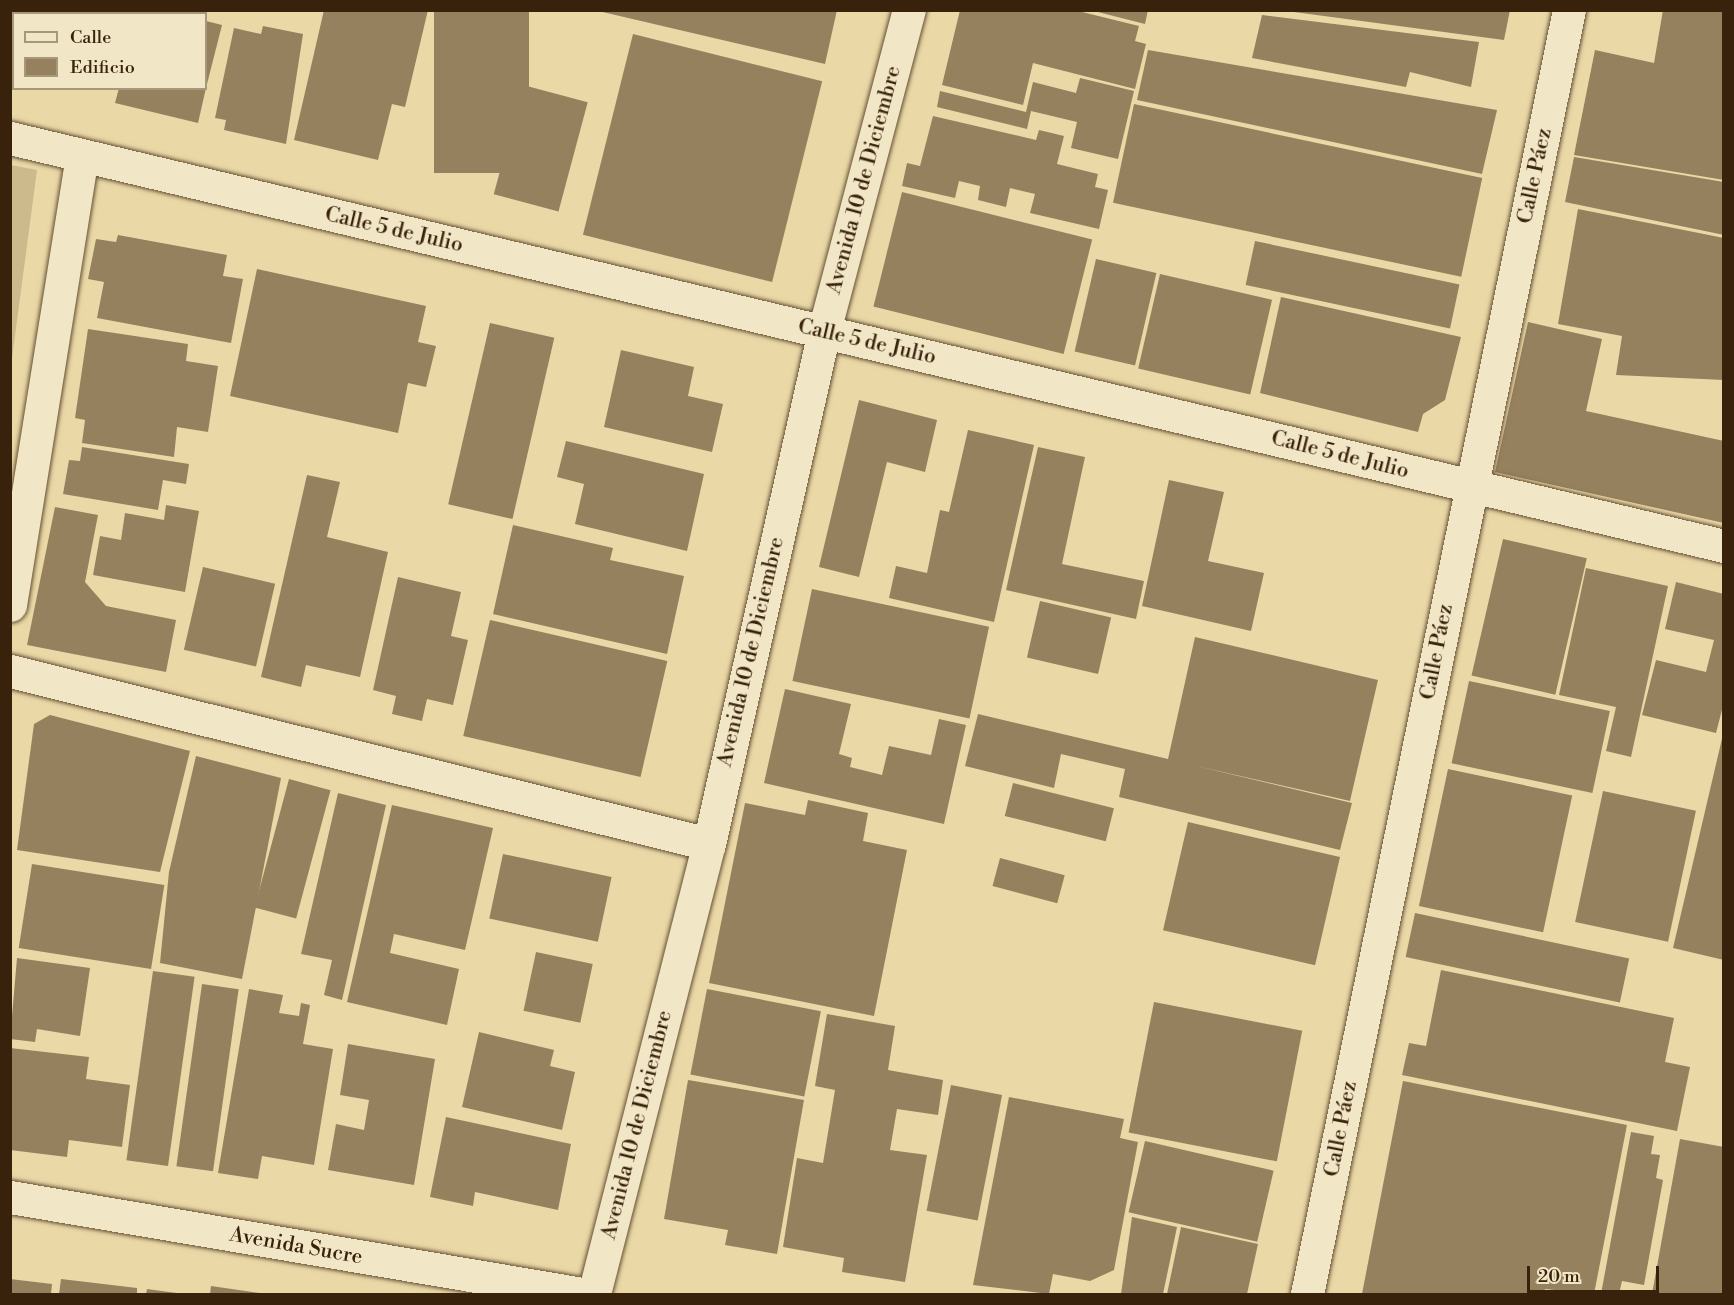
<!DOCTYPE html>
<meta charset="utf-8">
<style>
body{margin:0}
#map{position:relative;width:1734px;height:1305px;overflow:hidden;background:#ead9a7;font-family:"Libre Bodoni",serif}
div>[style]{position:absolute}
.green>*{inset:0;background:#ccba8d}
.building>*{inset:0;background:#95815d;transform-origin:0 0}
.roads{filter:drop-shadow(0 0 2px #655033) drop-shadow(0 0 2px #655033)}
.street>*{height:33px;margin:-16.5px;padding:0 16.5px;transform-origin:16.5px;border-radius:16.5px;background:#f1e6c6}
span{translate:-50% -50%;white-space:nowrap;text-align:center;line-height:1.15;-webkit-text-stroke:4.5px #f1e6c6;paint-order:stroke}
.street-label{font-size:21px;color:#39220c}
.frame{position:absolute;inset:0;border:12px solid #39220c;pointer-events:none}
.legend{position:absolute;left:12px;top:12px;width:195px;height:78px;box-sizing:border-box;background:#f1e6c6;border:2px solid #a7987c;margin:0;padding:8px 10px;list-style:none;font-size:18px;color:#39220c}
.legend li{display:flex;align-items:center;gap:12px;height:30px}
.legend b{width:30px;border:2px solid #a7987c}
.scale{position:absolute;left:1527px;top:1266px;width:132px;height:27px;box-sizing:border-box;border:3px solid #39220c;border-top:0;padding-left:8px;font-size:18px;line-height:21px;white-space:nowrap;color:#39220c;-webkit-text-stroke:4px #f1e6c6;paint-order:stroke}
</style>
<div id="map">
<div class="green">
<i style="clip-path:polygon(11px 165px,37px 170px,11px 366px,10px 165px)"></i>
</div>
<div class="building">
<i style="clip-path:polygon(10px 10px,21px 10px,14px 14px,11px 53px)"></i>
<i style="clip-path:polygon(48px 10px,115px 10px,47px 14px)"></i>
<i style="clip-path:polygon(138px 10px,164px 10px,172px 13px,137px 14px)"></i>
<i style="clip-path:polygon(324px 10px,428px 10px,405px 107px,392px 104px,378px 160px,294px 140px)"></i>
<i style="left:434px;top:10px;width:95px;height:163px"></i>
<i style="clip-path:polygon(594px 10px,837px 10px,825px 64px)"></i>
<i style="clip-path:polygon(960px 10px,1074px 10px,1139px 26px,1135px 41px,1146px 44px,1135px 89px,1033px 63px,1023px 105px,942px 85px)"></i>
<i style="clip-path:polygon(1090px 10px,1148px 10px,1145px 24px)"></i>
<i style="clip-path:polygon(1279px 10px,1510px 10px,1504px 40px)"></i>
<i style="clip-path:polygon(1663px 10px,1724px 10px,1724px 180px,1574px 155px,1595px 50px,1654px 63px)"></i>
<i style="clip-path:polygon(1262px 15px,1479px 42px,1471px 87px,1410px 72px,1406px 87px,1252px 58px)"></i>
<i style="clip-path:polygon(206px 21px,222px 25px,206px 88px)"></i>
<i style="clip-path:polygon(263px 26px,303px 34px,286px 144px,224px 130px,226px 120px,215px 118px,234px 28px,261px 34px)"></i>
<i style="left:633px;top:34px;width:195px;height:207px;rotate:14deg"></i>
<i style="clip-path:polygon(1148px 50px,1497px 110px,1482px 174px,1137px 100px)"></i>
<i style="clip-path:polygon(1080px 78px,1134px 91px,1118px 159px,1071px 148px,1077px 122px,1031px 111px,1027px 129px,937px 107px,940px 91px,1026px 112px,1033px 82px,1076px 93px)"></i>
<i style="left:523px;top:85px;width:67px;height:113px;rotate:15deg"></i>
<i style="clip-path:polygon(119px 88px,206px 88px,198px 123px,115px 103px)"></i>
<i style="left:1134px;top:104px;width:356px;height:101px;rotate:12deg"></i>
<i style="clip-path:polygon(933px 116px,1036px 140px,1039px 130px,1064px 136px,1057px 164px,1098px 174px,1095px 187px,1108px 190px,1099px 229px,1030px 213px,1035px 194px,1010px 188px,1006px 207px,978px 200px,980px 186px,959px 181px,955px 198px,902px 186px,907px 163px,920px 166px)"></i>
<i style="clip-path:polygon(1574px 157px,1724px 182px,1724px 235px,1565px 202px)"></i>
<i style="left:902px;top:192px;width:196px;height:118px;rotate:14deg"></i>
<i style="clip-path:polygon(1578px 209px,1724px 238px,1724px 380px,1616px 375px,1622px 336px,1558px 324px)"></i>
<i style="clip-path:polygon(118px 235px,227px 255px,223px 276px,243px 279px,231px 343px,97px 318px,104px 282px,88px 279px,96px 239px,116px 242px)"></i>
<i style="left:1255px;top:241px;width:209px;height:45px;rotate:12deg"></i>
<i style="left:1096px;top:259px;width:62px;height:95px;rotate:13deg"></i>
<i style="clip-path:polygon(257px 269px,426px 306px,418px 342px,436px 346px,426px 387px,408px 383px,398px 433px,230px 396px)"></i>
<i style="left:1160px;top:274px;width:115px;height:97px;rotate:13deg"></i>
<i style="clip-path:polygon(1281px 297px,1461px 337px,1445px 400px,1423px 414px,1418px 432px,1260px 393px)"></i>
<i style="clip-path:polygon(1528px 322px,1602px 339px,1586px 411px,1724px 441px,1724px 523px,1495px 472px)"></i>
<i style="left:490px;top:323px;width:66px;height:186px;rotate:13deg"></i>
<i style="clip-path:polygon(88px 329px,188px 344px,186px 361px,218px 366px,208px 432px,177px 427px,174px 457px,82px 443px,85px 420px,75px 418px)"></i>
<i style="clip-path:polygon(621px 350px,694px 367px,688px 396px,723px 404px,712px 452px,604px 427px)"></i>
<i style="clip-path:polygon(859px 400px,937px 420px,925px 472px,887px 462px,859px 577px,819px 567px)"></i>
<i style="clip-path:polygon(968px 430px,1034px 445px,994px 622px,889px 598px,896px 566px,927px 573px,940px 510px,949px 512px)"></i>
<i style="clip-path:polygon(566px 441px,704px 474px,687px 551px,575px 524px,584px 484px,557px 477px)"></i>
<i style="clip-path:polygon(82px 447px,189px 464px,186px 484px,163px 480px,158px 510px,63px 494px,69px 460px,80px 461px)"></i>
<i style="clip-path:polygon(1038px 447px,1085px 457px,1062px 564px,1144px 581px,1136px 619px,1006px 590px)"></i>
<i style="clip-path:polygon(307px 475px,340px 482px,327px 537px,388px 552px,360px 677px,306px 665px,301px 687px,261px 677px)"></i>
<i style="clip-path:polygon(1169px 480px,1224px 492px,1208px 561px,1264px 573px,1251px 631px,1142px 606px)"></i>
<i style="clip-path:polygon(166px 505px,199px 511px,185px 592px,93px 575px,100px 536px,121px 540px,125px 513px,164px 520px)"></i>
<i style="clip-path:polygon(55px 507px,98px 515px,85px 582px,106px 606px,176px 620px,166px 672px,27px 645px)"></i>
<i style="clip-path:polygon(513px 525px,613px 548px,610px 560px,684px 576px,667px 654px,493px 614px)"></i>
<i style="left:1503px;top:539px;width:86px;height:140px;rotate:13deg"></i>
<i style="left:203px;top:567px;width:74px;height:85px;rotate:13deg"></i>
<i style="clip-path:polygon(1586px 568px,1668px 586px,1631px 757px,1606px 751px,1616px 707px,1559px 695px)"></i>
<i style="clip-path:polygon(398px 577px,461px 592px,451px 636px,468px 640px,453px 705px,427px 699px,422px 721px,392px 714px,396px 696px,373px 690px)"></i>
<i style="clip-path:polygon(1676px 582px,1724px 594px,1724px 702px,1716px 733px,1642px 715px,1656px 660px,1706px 672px,1714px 640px,1665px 629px)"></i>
<i style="left:812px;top:589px;width:181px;height:94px;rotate:12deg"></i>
<i style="left:1040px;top:601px;width:73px;height:58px;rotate:13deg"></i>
<i style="left:490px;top:620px;width:182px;height:119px;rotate:13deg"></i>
<i style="clip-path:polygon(1195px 637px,1378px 680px,1350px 801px,1192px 765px,1352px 803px,1340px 850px,1119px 797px,1125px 769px,1061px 754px,1054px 788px,965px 766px,978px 714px,1168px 759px)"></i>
<i style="left:1469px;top:681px;width:144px;height:84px;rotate:12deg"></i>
<i style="clip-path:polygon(785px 689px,851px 704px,839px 754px,852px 758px,850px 767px,882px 775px,889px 746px,931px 755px,939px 719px,966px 725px,944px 824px,764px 783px)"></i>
<i style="clip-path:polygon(50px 715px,190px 751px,160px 872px,17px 850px,34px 724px)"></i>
<i style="clip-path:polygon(1724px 730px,1724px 960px,1673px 948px)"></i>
<i style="clip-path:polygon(196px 756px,281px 778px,242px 979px,160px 963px,169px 872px)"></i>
<i style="left:1448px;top:769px;width:127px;height:140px;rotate:12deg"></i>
<i style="left:289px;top:779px;width:43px;height:133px;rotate:15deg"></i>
<i style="left:1013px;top:783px;width:104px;height:34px;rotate:14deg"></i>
<i style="left:1603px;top:791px;width:95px;height:134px;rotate:12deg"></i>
<i style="clip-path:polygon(338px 793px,386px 805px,342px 1000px,324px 995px,332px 960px,301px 954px)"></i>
<i style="clip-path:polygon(808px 800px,868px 813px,863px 841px,907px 850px,874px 1016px,709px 983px,745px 803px,805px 815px)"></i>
<i style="clip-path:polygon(392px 805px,493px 828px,465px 950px,394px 934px,390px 953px,459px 969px,447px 1025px,347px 1002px)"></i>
<i style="left:1188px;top:822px;width:156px;height:111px;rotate:13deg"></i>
<i style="left:503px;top:854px;width:111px;height:66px;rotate:12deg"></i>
<i style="left:1000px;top:858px;width:67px;height:29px;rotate:15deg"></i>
<i style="left:32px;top:864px;width:134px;height:85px;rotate:9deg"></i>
<i style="left:1415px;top:913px;width:219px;height:45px;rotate:12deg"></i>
<i style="left:536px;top:952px;width:58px;height:60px;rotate:12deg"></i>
<i style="clip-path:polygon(17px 958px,90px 968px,80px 1036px,37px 1029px,35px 1042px,10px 1039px)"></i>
<i style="clip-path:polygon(1441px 970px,1674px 1018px,1665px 1062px,1690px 1067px,1677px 1131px,1402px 1075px,1409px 1043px,1426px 1046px)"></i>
<i style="left:153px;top:971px;width:42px;height:191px;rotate:8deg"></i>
<i style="left:202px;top:984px;width:37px;height:184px;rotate:8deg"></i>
<i style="clip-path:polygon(249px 989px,283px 995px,279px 1013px,299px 1016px,301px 1003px,310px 1005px,303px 1044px,333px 1049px,314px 1165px,262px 1156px,258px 1179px,218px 1173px)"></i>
<i style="left:707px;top:989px;width:116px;height:87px;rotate:11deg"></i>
<i style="left:1154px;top:1002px;width:151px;height:133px;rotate:11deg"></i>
<i style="clip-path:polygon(827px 1014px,895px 1026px,888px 1070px,943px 1080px,938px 1115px,897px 1109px,890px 1150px,927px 1155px,905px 1282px,842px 1272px,844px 1258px,783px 1247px,797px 1158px,823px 1163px,835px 1090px,815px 1086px)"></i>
<i style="clip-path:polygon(479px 1032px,554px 1050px,550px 1066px,575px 1072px,562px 1130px,462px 1107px)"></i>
<i style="clip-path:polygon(348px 1044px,435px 1059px,414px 1185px,328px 1170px,336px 1124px,364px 1130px,369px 1100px,340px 1095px)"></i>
<i style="clip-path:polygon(10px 1048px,89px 1057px,86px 1079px,130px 1085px,122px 1147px,69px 1140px,67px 1157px,10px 1150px)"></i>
<i style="clip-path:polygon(688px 1080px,804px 1100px,777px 1254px,725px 1245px,728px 1230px,664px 1219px)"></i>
<i style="clip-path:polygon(1403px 1081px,1627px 1125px,1594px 1294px,1545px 1289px,1544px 1294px,1362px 1294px)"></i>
<i style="left:951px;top:1085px;width:52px;height:128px;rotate:11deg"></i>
<i style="clip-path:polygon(1009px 1097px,1124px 1119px,1120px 1138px,1138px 1142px,1114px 1270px,1090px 1281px,1053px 1274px,1049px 1294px,973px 1285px)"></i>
<i style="clip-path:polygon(446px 1117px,571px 1144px,558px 1210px,475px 1192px,473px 1206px,430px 1197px)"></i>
<i style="clip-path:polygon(1631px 1132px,1654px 1136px,1651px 1154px,1660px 1155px,1656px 1178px,1663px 1180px,1644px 1285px,1622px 1281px,1619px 1294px,1601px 1294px)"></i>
<i style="clip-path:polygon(1680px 1139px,1724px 1147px,1724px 1294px,1652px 1294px)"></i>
<i style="left:1145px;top:1141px;width:132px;height:73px;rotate:13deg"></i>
<i style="clip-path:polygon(1132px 1217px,1177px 1227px,1163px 1294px,1121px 1294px)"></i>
<i style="clip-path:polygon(1181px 1227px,1258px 1244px,1247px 1294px,1167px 1294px)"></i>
<i style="clip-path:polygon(10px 1279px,52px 1284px,51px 1294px,10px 1294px)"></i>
<i style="clip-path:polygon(61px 1279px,137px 1288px,137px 1294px,59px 1294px)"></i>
<i style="clip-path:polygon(211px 1286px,260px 1293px,260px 1294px,210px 1294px)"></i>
<i style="clip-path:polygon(147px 1289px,177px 1293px,177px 1294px,146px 1294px)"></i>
</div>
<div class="roads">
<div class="street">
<i style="left:10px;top:138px;width:1762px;rotate:13.39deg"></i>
<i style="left:10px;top:605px;width:454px;rotate:-80.9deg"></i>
<i style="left:10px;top:671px;width:720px;rotate:13.9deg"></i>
<i style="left:10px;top:1197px;width:580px;rotate:9.62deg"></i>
<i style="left:594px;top:1294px;width:464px;rotate:-75.7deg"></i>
<i style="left:709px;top:844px;width:526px;rotate:-77.36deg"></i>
<i style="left:824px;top:331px;width:332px;rotate:-75.2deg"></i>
<i style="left:1307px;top:1294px;width:1310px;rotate:-78.47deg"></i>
</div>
</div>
<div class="street-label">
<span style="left:1535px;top:176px;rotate:-78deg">Calle Páez</span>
<span style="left:864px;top:180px;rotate:-75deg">Avenida 10 de Diciembre</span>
<span style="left:394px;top:230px;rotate:13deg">Calle 5 de Julio</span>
<span style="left:867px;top:342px;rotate:13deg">Calle 5 de Julio</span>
<span style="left:1340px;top:455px;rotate:14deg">Calle 5 de Julio</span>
<span style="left:751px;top:652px;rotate:-77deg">Avenida 10 de Diciembre</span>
<span style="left:1437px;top:652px;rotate:-79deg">Calle Páez</span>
<span style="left:637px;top:1125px;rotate:-76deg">Avenida 10 de Diciembre</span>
<span style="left:1341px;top:1129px;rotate:-79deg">Calle Páez</span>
<span style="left:296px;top:1246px;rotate:10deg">Avenida Sucre</span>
</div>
<div class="frame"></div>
<ul class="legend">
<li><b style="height:8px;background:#f1e6c6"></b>Calle</li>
<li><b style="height:16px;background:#95815d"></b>Edificio</li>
</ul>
<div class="scale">20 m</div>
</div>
